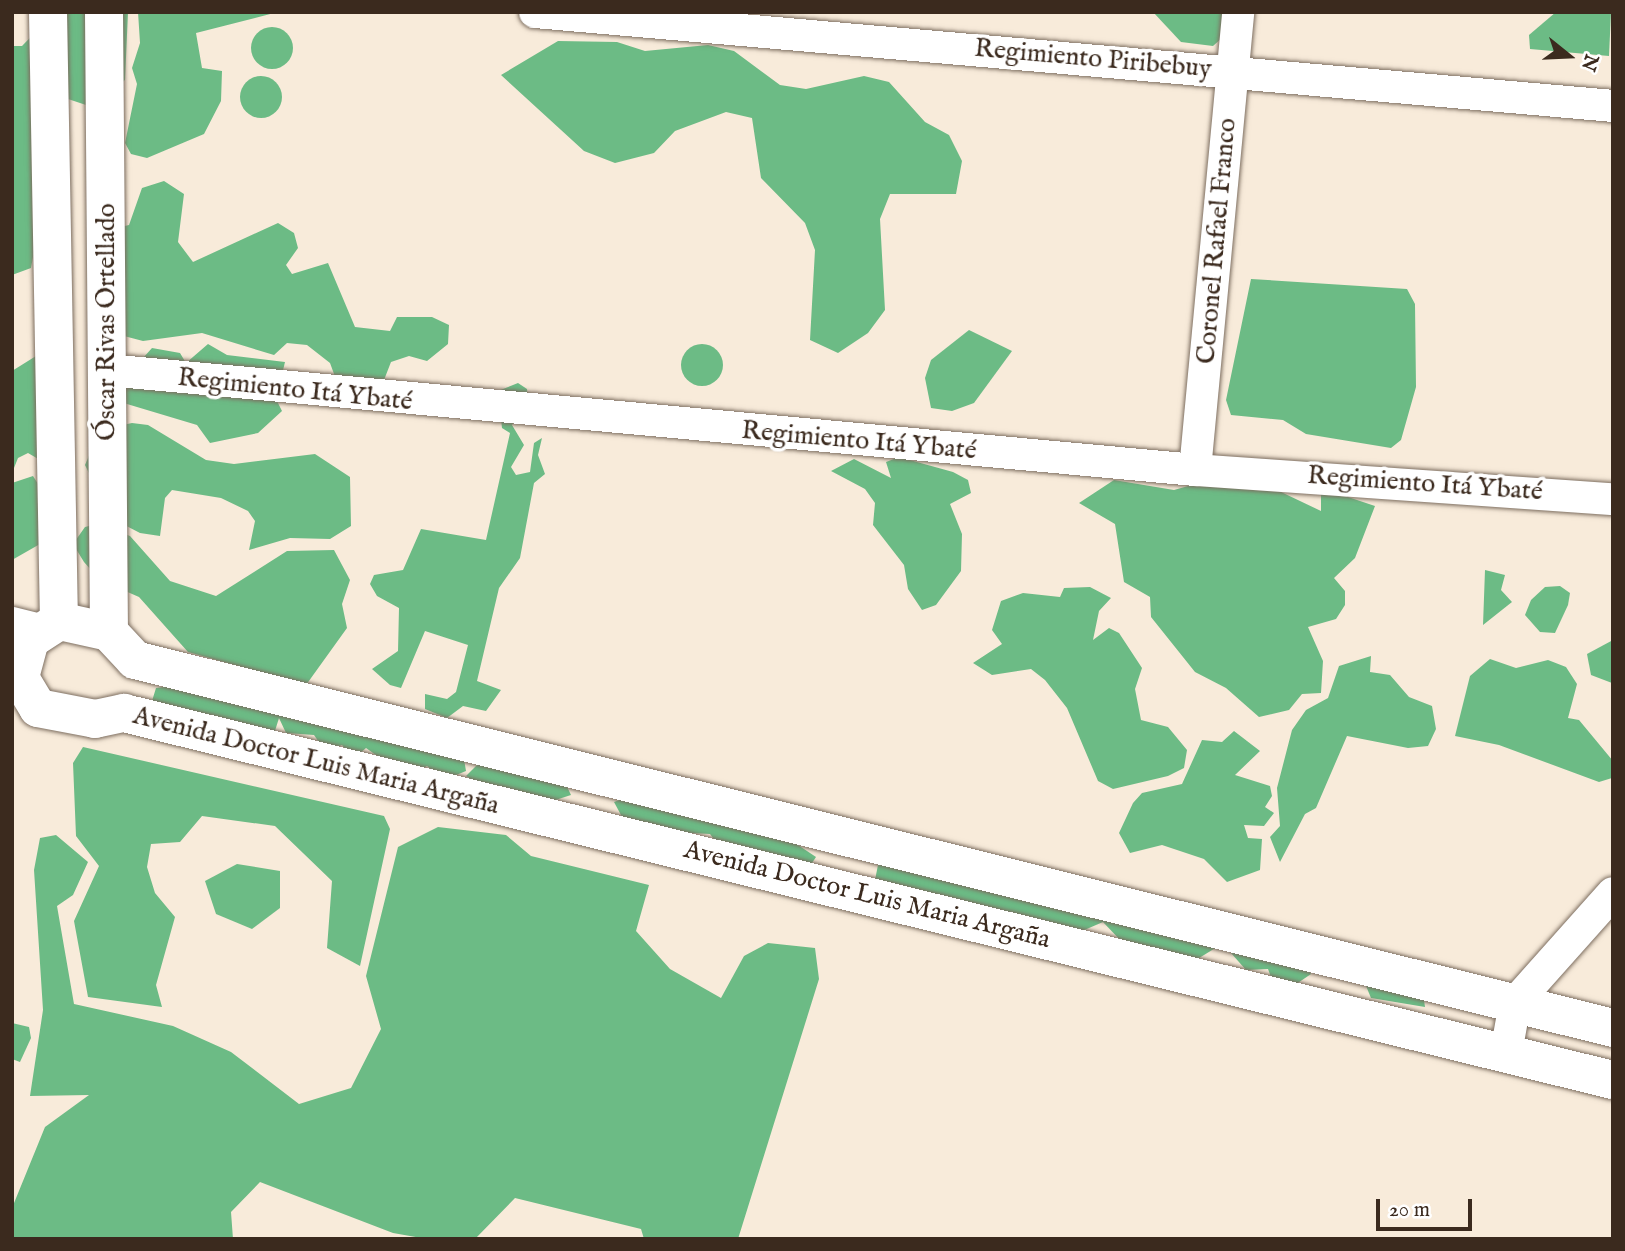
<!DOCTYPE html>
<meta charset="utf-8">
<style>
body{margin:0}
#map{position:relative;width:1625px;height:1251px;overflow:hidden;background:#f8ebda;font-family:"IM FELL English",serif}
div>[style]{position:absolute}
.forest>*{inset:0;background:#6cbb85}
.round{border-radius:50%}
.roads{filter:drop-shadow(0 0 2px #7d6e60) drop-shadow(0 0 2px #7d6e60)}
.street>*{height:32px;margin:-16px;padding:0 16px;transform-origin:16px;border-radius:16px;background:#fff}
.secondary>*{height:38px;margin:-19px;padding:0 19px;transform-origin:19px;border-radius:19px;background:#fff}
span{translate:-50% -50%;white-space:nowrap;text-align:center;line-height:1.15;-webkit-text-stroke:7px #fff;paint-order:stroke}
.street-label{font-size:26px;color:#3b2a1e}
.frame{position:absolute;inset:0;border:14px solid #3b2a1e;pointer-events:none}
.north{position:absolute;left:1534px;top:21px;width:70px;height:70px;-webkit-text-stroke:5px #fff;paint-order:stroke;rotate:108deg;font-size:19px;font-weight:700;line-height:28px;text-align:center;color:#3b2a1e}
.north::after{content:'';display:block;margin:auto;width:24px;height:32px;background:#3b2a1e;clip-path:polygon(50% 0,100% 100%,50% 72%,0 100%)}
.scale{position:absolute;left:1376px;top:1199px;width:96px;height:32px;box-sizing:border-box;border:4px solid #3b2a1e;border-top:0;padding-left:9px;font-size:21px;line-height:24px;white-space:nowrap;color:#3b2a1e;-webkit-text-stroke:5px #fff;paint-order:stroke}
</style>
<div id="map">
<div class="forest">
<i style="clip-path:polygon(55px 12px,128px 12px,125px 80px,89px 106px,62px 97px,31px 268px,12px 275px,12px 46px,22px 46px)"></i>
<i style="clip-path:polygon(138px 12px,278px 12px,196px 33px,202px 68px,222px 71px,221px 101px,204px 134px,147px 158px,131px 154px,125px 143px,137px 84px,132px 68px,140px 43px)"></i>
<i style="clip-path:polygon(1153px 12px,1251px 12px,1213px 46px,1181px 42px)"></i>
<i style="clip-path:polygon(1556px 12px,1611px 12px,1609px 56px,1530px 49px,1529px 35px)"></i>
<i class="round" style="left:251px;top:27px;width:42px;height:42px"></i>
<i style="clip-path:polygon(558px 41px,617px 42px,645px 51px,708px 45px,734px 51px,780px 85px,806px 89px,864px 76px,889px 82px,925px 122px,949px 135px,962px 161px,956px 194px,890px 194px,880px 219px,885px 310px,868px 333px,838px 353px,810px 340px,815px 250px,805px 223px,761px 178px,752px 118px,726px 112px,675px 131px,654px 153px,615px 163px,584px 151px,501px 75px)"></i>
<i class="round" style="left:240px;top:76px;width:42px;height:42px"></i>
<i style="clip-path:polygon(164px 181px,184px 194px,178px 242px,193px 262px,278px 223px,294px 233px,298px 248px,286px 265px,292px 274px,328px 263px,355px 327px,390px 331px,397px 317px,432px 317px,449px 325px,448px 344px,427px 361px,409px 356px,391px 362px,384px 380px,337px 382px,330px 363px,307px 345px,287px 343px,274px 355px,202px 333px,143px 341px,105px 331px,99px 232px,129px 225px,142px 188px)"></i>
<i style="clip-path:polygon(1251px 279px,1407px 289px,1415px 304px,1416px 387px,1401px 440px,1391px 448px,1306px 434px,1283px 420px,1231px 415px,1226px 400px)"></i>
<i style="clip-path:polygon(969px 330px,1012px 351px,974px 403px,952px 411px,931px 408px,925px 378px,931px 360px)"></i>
<i class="round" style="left:681px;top:344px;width:42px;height:42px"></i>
<i style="clip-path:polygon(208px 344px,227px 355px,285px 362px,276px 399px,282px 411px,258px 433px,210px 443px,197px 425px,107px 398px,152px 348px,180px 353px,186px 363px)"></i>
<i style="clip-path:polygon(44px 351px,40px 460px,28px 453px,18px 458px,12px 473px,12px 371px)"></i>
<i style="clip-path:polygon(518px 383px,527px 389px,528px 400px,512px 425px,524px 445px,511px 467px,516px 475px,530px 472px,534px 443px,542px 438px,538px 455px,545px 474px,534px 483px,520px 558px,499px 588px,477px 681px,501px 690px,486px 711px,463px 706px,447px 718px,425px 709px,425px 694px,447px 699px,456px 692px,468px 645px,425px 631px,401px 688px,390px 685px,372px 669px,398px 651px,399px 608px,377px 596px,370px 584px,374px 575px,403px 570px,421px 529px,486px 540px,510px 433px,502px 428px,498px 391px)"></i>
<i style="clip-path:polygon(132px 423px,148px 425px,206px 460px,234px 464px,315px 454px,350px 477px,351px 526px,330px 539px,290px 538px,249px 550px,255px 521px,248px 511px,221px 498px,172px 490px,165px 498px,160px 536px,140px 533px,111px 518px,85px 465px,100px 430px)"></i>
<i style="clip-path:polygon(899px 457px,953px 472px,968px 480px,971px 493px,950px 504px,962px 534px,961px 571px,936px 605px,922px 610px,908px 589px,904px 565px,873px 525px,875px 503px,865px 489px,831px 471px,854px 459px,891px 478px,886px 462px)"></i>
<i style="clip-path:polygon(33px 476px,40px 487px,40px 544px,12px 560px,12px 483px)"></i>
<i style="clip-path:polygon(1114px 480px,1174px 490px,1206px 481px,1279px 491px,1321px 511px,1321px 488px,1375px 506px,1355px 558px,1334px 578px,1345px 591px,1345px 605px,1336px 619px,1308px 627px,1323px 661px,1321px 693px,1302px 694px,1289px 710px,1259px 717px,1226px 688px,1195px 672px,1151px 617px,1150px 597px,1124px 582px,1115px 524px,1079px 503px)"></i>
<i style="clip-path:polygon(97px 524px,130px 536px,170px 581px,216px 596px,287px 551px,334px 550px,350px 580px,342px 604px,347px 628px,306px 685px,188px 652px,139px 597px,100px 580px,84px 562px,73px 544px,85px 527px)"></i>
<i style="clip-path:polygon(1485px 570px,1505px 575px,1501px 590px,1512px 602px,1483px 625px)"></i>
<i style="clip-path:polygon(1560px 586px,1570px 593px,1568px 605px,1555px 633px,1540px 632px,1525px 615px,1531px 600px,1545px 587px)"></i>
<i style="clip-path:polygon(1090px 587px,1111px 598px,1099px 611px,1093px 640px,1109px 628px,1119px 633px,1142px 668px,1135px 689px,1141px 720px,1168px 727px,1187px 750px,1184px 768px,1168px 776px,1113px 789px,1098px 781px,1067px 708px,1045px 680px,1031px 669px,992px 675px,973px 663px,1002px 644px,992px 630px,1001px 601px,1023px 593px,1060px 597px,1064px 588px)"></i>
<i style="clip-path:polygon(1613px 640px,1613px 683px,1612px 683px,1591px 675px,1587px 654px)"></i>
<i style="clip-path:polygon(1371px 656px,1370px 672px,1390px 675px,1409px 697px,1432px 706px,1436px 729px,1428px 746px,1408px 748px,1347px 736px,1316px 808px,1305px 814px,1280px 862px,1270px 837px,1280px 826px,1277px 788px,1292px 730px,1306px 710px,1328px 698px,1339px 666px)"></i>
<i style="clip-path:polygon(1490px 659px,1516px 668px,1548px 660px,1566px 667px,1577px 684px,1568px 718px,1579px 720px,1613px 761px,1612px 778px,1599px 782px,1499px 745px,1455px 736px,1470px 676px)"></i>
<i style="clip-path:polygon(172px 686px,462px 747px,466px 771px,444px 780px,427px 766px,407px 777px,366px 748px,353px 759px,342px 745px,325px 751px,314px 735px,286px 733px,279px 718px,274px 734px,152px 701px,156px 688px)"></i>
<i style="clip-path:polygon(1234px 731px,1260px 751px,1235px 775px,1270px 786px,1272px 796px,1265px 807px,1274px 813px,1264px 826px,1244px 825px,1248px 838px,1262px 839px,1260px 870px,1227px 882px,1204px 859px,1162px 845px,1130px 853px,1119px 833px,1133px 803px,1142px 793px,1182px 784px,1202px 740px,1222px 742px)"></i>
<i style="clip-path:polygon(83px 747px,384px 816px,390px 829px,360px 966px,327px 948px,332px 881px,275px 826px,202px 816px,180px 842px,151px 844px,147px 867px,155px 893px,175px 917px,156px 985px,162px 1007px,88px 997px,74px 921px,99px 866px,76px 836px,73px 763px)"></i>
<i style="clip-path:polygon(486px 756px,561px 774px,571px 795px,540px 805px,498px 796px,466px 776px)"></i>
<i style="clip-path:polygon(644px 791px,777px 831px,816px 857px,812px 863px,733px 865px,710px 834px,629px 830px,614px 802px)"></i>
<i style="clip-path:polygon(438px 827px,506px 835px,531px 856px,649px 885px,636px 931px,670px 969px,721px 998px,744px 956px,768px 943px,815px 948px,819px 979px,738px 1239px,644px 1239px,641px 1229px,515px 1198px,475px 1239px,427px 1239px,393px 1233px,260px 1182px,231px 1212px,233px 1239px,12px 1239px,12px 1208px,45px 1127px,89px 1095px,30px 1096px,43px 1010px,34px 870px,40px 838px,56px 835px,88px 862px,73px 895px,57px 906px,74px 1004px,173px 1026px,231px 1052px,299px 1104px,351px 1088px,381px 1029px,366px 976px,398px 847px)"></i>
<i style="clip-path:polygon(879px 860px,1217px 947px,1191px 963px,1122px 942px,1103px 922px,1082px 931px,873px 890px)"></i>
<i style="clip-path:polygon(237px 864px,280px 871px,280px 908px,252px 929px,216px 914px,205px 881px)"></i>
<i style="clip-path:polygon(1231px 953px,1300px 957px,1311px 974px,1289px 989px,1272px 980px,1268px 969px,1246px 970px)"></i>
<i style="clip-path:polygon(1364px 981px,1422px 986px,1425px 1007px,1371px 998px)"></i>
<i style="clip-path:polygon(12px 1023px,29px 1027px,31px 1038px,20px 1062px,12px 1059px)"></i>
</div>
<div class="roads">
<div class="street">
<i style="left:535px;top:12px;width:1082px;rotate:4.98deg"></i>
<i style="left:107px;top:370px;width:1093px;rotate:5.25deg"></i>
<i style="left:1195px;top:470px;width:419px;rotate:4deg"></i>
<i style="left:1195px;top:470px;width:460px;rotate:-84.6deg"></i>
<i style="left:12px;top:623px;width:33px;rotate:14deg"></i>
<i style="left:1506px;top:1053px;width:51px;rotate:-79.8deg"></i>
<i style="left:1515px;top:1003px;width:147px;rotate:-48.3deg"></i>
</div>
<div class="secondary">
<i style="left:48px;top:12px;width:609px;rotate:88.97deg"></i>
<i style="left:104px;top:12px;width:620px;rotate:89.54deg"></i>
<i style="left:1613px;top:1028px;width:1523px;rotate:-166.02deg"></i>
<i style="left:135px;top:660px;width:38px;rotate:-133deg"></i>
<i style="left:109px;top:632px;width:51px;rotate:-167.6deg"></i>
<i style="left:59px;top:621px;width:35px;rotate:147deg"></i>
<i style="left:30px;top:640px;width:39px;rotate:105deg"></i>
<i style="left:20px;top:678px;width:35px;rotate:59deg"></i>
<i style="left:38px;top:708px;width:58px;rotate:10.9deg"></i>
<i style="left:95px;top:719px;width:30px;rotate:-12deg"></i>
<i style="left:124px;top:713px;width:1534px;rotate:13.85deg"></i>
</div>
</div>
<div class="street-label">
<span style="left:1093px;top:59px;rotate:5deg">Regimiento Piribebuy</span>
<span style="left:1217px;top:241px;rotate:-85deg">Coronel Rafael Franco</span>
<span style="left:107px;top:322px;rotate:-90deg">Óscar Rivas Ortellado</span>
<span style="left:295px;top:390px;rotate:6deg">Regimiento Itá Ybaté</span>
<span style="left:859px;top:441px;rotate:5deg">Regimiento Itá Ybaté</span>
<span style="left:1425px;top:484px;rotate:4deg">Regimiento Itá Ybaté</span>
<span style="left:316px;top:761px;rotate:14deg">Avenida Doctor Luis Maria Argaña</span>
<span style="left:867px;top:895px;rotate:14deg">Avenida Doctor Luis Maria Argaña</span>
</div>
<div class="frame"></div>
<div class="north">N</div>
<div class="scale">20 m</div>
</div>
